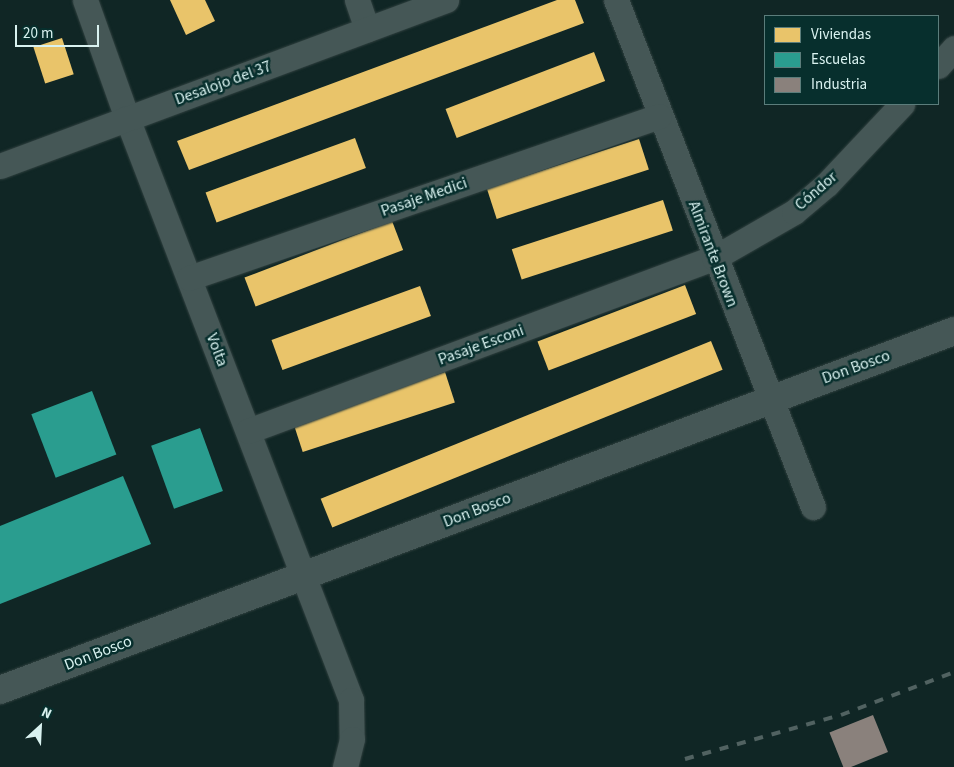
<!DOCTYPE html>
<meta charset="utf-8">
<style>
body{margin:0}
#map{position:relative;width:954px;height:767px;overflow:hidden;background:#102625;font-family:"Source Sans 3",sans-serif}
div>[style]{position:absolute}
.homes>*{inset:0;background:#e9c46a;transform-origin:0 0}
.schools>*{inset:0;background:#2a9d8f;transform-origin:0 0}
.industry>*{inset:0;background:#8a817c;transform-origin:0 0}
.roads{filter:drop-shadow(0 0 1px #30403f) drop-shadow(0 0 1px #30403f)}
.minor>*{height:25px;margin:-12.5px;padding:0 12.5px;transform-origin:12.5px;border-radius:12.5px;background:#455756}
.tertiary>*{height:28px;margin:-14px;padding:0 14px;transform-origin:14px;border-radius:14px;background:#455756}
.rail>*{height:4px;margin-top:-2px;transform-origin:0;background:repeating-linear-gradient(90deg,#516261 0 9px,transparent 0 18px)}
span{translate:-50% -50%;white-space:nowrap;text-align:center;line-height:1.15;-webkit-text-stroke:5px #072f2d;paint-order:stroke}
.street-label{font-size:16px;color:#d9f2f0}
.legend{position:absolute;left:764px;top:15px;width:175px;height:90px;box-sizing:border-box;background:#072f2d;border:1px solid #5b7d7b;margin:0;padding:6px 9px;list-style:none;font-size:15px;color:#d9f2f0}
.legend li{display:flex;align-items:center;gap:10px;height:25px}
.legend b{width:25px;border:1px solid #5b7d7b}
.north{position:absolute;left:15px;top:702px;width:50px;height:50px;-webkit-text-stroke:4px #072f2d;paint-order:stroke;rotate:25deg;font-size:14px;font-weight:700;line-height:20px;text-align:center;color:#d9f2f0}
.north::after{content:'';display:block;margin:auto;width:18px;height:22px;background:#d9f2f0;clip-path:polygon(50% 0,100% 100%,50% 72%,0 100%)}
.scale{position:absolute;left:15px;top:25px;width:84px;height:22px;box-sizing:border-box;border:2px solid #d9f2f0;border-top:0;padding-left:6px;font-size:15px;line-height:18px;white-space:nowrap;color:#d9f2f0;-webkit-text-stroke:4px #072f2d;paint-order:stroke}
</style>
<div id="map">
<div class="homes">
<i style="clip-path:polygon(170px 0,205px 0,215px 21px,186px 35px)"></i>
<i style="clip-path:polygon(557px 0,575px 0,584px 23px,189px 170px,177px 141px)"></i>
<i style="left:62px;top:38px;width:38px;height:30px;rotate:72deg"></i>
<i style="left:594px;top:52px;width:31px;height:159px;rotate:69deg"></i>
<i style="left:355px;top:138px;width:32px;height:159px;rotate:70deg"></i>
<i style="left:639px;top:139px;width:32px;height:160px;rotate:72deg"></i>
<i style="left:663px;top:200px;width:32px;height:159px;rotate:72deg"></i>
<i style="left:392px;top:221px;width:31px;height:158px;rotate:69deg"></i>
<i style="left:685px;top:285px;width:31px;height:158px;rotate:69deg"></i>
<i style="left:420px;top:286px;width:32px;height:158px;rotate:70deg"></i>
<i style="left:711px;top:341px;width:31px;height:421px;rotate:68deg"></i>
<i style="left:445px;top:372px;width:32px;height:160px;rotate:72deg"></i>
</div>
<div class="schools">
<i style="left:92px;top:391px;width:68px;height:65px;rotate:69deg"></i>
<i style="left:200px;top:428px;width:67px;height:52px;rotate:70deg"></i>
<i style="clip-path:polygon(123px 476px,151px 544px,0 604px,0 526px)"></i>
</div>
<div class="industry">
<i style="left:873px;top:715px;width:40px;height:47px;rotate:68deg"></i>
</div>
<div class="roads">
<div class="minor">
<i style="left:85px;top:0;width:125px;rotate:70.4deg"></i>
<i style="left:127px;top:118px;width:624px;rotate:68.95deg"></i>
<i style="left:351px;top:700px;width:39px;rotate:89deg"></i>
<i style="left:352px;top:739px;width:29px;rotate:104deg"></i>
<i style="left:357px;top:0;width:31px;rotate:71deg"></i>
<i style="left:616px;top:0;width:544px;rotate:68.77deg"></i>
<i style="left:938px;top:66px;width:24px;rotate:-48deg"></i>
<i style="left:0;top:166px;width:476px;rotate:-20.4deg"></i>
<i style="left:189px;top:278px;width:497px;rotate:-19deg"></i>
<i style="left:248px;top:431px;width:497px;rotate:-20.4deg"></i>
<i style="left:714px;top:258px;width:92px;rotate:-29.9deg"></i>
<i style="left:794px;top:212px;width:43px;rotate:-40.3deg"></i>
<i style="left:827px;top:184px;width:110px;rotate:-46.8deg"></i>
</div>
<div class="tertiary">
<i style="left:0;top:690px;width:1019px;rotate:-20.62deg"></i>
</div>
</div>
<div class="rail">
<i style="left:685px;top:759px;width:162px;rotate:-15.8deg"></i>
<i style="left:841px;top:715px;width:121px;rotate:-20.8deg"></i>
</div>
<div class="street-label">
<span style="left:223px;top:83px;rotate:-20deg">Desalojo del 37</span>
<span style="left:816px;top:191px;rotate:-41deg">Cóndor</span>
<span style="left:424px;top:197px;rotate:-19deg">Pasaje Medici</span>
<span style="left:713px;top:254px;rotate:69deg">Almirante Brown</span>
<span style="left:481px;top:345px;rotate:-20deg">Pasaje Esconi</span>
<span style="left:217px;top:350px;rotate:69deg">Volta</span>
<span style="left:856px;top:367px;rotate:-20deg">Don Bosco</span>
<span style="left:477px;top:510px;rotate:-21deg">Don Bosco</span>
<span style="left:98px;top:653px;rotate:-21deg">Don Bosco</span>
</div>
<ul class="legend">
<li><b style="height:14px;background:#e9c46a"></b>Viviendas</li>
<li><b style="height:14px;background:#2a9d8f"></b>Escuelas</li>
<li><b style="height:14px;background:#8a817c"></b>Industria</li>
</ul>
<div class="north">N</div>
<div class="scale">20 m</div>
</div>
